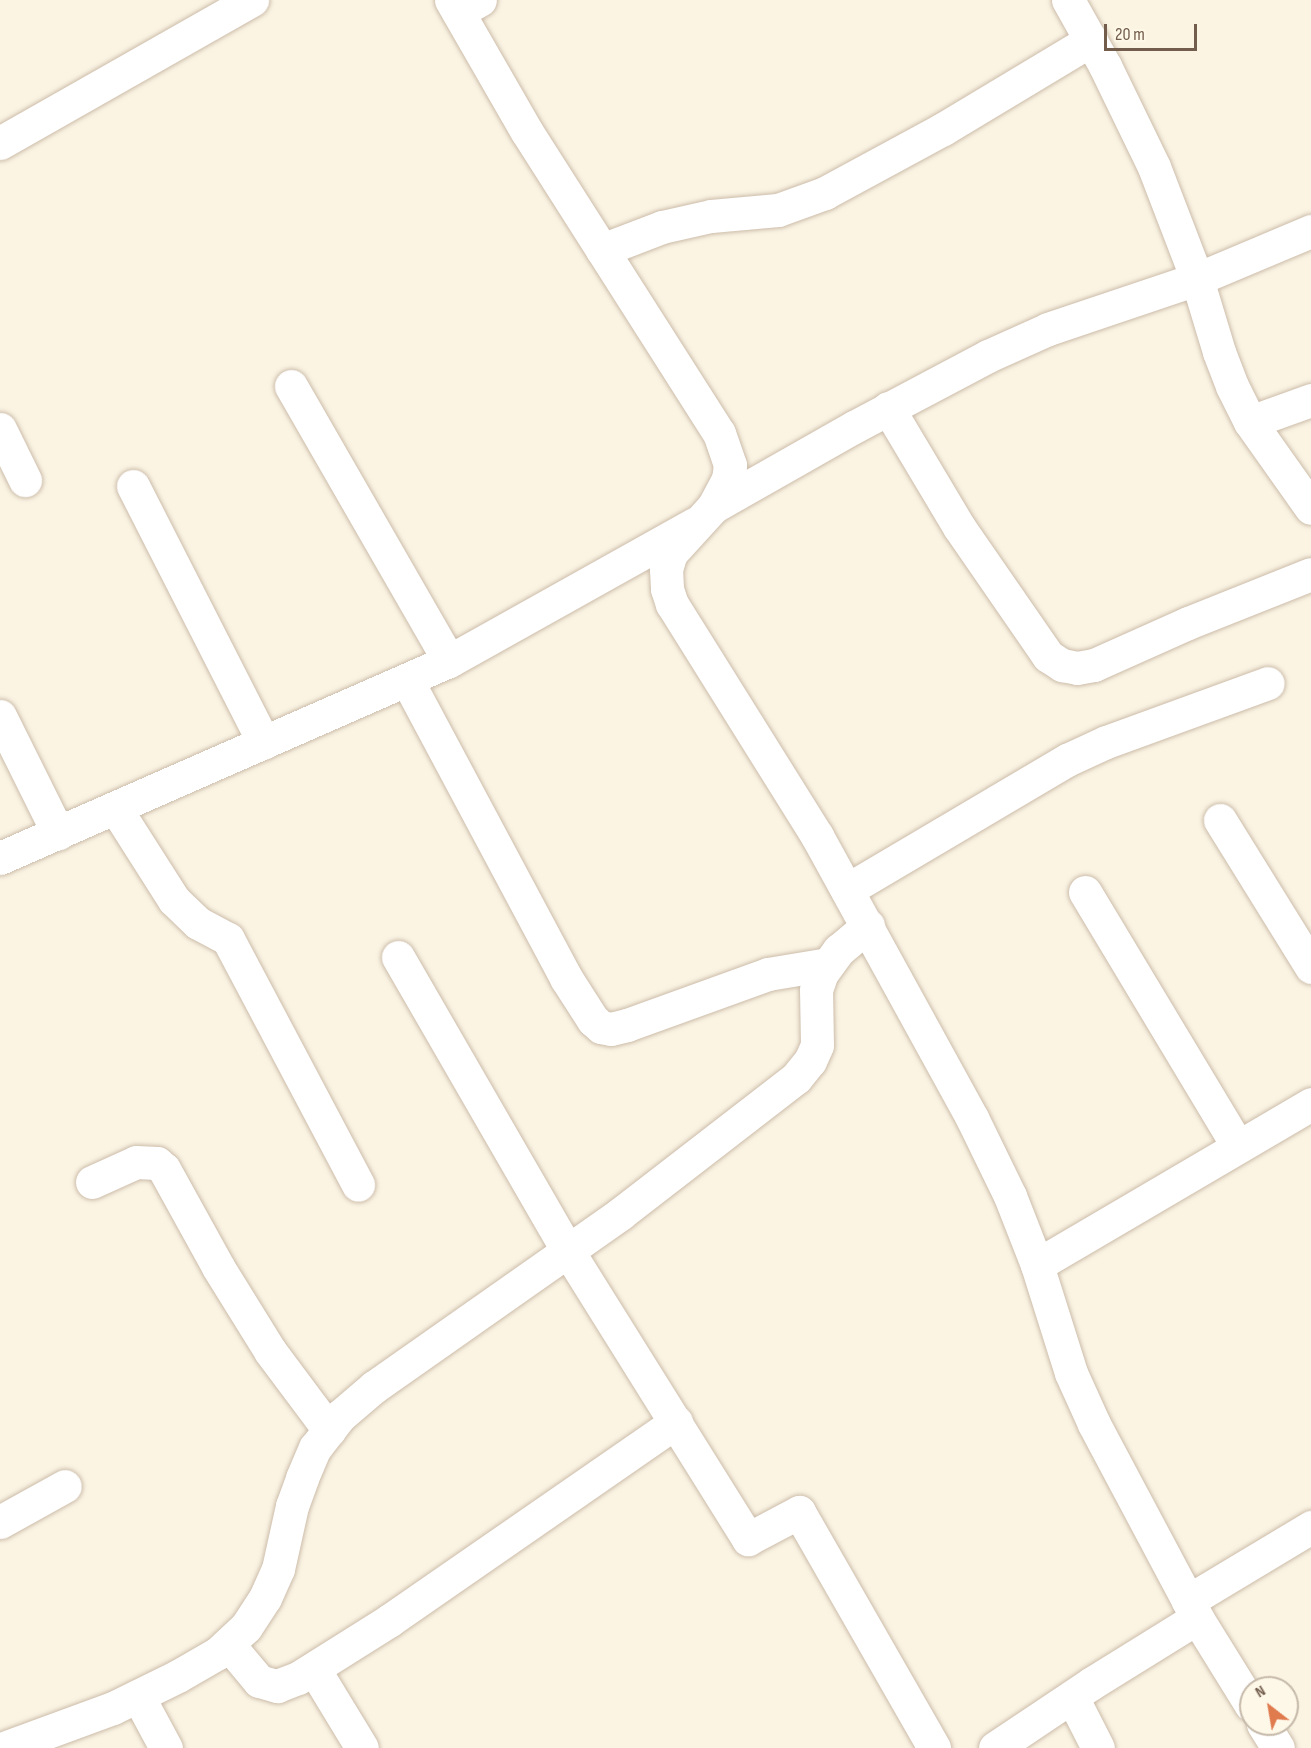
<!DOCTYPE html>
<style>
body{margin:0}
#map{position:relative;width:1311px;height:1748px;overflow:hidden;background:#fbf4e3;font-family:"Sofia Sans Condensed",sans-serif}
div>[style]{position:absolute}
.roads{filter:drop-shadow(0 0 2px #ccbcaa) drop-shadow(0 0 2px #ccbcaa)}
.street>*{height:33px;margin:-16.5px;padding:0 16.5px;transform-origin:16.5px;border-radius:16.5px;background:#fff}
.secondary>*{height:33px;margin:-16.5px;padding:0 16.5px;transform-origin:16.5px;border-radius:16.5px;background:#fff}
span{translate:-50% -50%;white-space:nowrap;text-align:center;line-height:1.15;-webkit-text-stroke:4.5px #fef8e9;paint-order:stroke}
.north{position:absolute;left:1239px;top:1676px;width:60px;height:60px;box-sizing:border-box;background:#fef8e9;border:2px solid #c6baaa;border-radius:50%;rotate:329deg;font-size:16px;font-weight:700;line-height:24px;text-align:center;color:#725c4b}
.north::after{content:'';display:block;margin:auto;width:21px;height:27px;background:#e07b4e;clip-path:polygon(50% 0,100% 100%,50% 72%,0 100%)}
.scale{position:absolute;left:1104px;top:24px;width:93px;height:27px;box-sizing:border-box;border:3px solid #725c4b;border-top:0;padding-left:8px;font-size:18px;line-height:21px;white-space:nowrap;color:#725c4b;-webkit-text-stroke:4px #fef8e9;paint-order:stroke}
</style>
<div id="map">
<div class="roads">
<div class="street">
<i style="left:1068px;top:0;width:76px;rotate:60.7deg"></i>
<i style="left:1105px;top:66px;width:112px;rotate:64.1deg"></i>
<i style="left:1154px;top:167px;width:120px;rotate:69deg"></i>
<i style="left:1197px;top:279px;width:76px;rotate:73.2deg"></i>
<i style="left:1219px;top:352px;width:36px;rotate:69deg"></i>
<i style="left:1232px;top:386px;width:40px;rotate:63.4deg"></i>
<i style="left:1250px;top:422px;width:105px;rotate:54.7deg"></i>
<i style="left:458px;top:12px;width:25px;rotate:-29deg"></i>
<i style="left:0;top:143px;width:290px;rotate:-29.6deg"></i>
<i style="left:602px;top:250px;width:64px;rotate:-21deg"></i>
<i style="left:662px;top:227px;width:50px;rotate:-12.7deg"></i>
<i style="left:711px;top:216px;width:67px;rotate:-5.1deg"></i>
<i style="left:778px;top:210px;width:50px;rotate:-19.9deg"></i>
<i style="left:825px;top:193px;width:134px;rotate:-28.5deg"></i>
<i style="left:943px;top:129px;width:173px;rotate:-31deg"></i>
<i style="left:291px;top:386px;width:317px;rotate:60.1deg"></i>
<i style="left:888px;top:408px;width:139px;rotate:59.2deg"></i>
<i style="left:959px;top:527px;width:157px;rotate:55.4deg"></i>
<i style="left:1048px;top:656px;width:17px;rotate:33deg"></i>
<i style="left:1062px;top:665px;width:15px;rotate:11deg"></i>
<i style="left:1077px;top:668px;width:17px;rotate:-10deg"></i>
<i style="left:1094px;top:665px;width:103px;rotate:-24.1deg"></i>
<i style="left:1188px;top:623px;width:132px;rotate:-21.7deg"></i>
<i style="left:1250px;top:422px;width:65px;rotate:-19.8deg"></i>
<i style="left:0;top:429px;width:57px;rotate:63.9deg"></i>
<i style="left:133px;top:486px;width:288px;rotate:63deg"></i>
<i style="left:713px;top:507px;width:162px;rotate:-29.6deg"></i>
<i style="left:854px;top:427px;width:152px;rotate:-27.9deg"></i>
<i style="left:988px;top:356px;width:66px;rotate:-24.2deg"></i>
<i style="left:1048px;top:329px;width:157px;rotate:-18.6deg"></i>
<i style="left:1197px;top:279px;width:124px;rotate:-22.8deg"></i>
<i style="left:407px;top:680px;width:338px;rotate:61.9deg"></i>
<i style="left:566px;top:978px;width:50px;rotate:57.3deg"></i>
<i style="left:593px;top:1020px;width:11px;rotate:41deg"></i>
<i style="left:601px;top:1027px;width:10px;rotate:11deg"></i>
<i style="left:611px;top:1029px;width:16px;rotate:-14deg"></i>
<i style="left:627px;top:1025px;width:150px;rotate:-19.9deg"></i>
<i style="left:768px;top:974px;width:61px;rotate:-9.5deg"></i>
<i style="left:0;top:716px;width:131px;rotate:63.6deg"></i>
<i style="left:116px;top:809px;width:108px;rotate:57.5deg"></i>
<i style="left:174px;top:900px;width:33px;rotate:44deg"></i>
<i style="left:198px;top:923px;width:34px;rotate:28deg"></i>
<i style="left:228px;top:939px;width:278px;rotate:62.1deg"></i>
<i style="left:1220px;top:820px;width:173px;rotate:58.2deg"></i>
<i style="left:0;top:858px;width:490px;rotate:-23.7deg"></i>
<i style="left:449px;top:661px;width:281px;rotate:-29.2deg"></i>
<i style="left:847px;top:890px;width:256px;rotate:-30.6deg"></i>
<i style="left:1067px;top:760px;width:43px;rotate:-24.8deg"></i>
<i style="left:1106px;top:742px;width:172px;rotate:-20deg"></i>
<i style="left:1085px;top:892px;width:297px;rotate:59deg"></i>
<i style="left:398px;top:957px;width:340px;rotate:60deg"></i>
<i style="left:568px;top:1251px;width:340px;rotate:58deg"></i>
<i style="left:748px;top:1539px;width:58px;rotate:-27.9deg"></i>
<i style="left:799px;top:1512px;width:272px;rotate:60.2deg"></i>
<i style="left:92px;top:1182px;width:48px;rotate:-24.4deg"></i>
<i style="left:136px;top:1162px;width:21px;rotate:3deg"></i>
<i style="left:157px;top:1163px;width:9px;rotate:41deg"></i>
<i style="left:164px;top:1169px;width:112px;rotate:61.1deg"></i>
<i style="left:218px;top:1267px;width:99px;rotate:58.2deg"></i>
<i style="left:270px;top:1351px;width:99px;rotate:53.2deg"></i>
<i style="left:1037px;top:1265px;width:318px;rotate:-30.4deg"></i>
<i style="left:0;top:1522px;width:74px;rotate:-29deg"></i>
<i style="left:1188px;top:1601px;width:144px;rotate:-31deg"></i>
<i style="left:228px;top:1644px;width:48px;rotate:50deg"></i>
<i style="left:259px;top:1681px;width:19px;rotate:16deg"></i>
<i style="left:277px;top:1686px;width:22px;rotate:-21deg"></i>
<i style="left:298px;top:1678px;width:109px;rotate:-32.2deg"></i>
<i style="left:390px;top:1620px;width:348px;rotate:-34.7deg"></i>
<i style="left:314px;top:1669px;width:92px;rotate:58.7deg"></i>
<i style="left:138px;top:1696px;width:59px;rotate:61.7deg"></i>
<i style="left:1072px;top:1697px;width:57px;rotate:63deg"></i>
<i style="left:4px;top:1748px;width:116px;rotate:-20.2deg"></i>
<i style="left:113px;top:1708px;width:72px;rotate:-26.2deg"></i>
<i style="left:178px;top:1676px;width:46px;rotate:-29.9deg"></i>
<i style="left:218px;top:1653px;width:38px;rotate:-43deg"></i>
<i style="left:246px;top:1627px;width:35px;rotate:-57deg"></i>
<i style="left:265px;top:1598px;width:32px;rotate:-66deg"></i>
<i style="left:278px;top:1569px;width:65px;rotate:-77.5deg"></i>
<i style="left:292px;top:1506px;width:30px;rotate:-70deg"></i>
<i style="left:302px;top:1478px;width:33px;rotate:-67deg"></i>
<i style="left:315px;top:1448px;width:41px;rotate:-52deg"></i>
<i style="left:340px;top:1416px;width:45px;rotate:-40.5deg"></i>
<i style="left:374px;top:1387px;width:301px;rotate:-35.1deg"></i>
<i style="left:620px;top:1214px;width:222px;rotate:-37.7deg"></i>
<i style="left:796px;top:1078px;width:22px;rotate:-51deg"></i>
<i style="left:810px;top:1061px;width:17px;rotate:-66deg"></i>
<i style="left:817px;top:1045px;width:55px;rotate:-91deg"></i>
<i style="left:816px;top:990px;width:18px;rotate:-71deg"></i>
<i style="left:822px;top:973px;width:29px;rotate:-54deg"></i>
<i style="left:839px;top:950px;width:38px;rotate:-40deg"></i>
<i style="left:995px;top:1748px;width:117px;rotate:-33.8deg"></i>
<i style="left:1092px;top:1683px;width:123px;rotate:-31.8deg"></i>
</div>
<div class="secondary">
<i style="left:451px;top:0;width:152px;rotate:60.1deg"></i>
<i style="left:527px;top:132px;width:357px;rotate:57.5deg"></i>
<i style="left:719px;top:433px;width:34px;rotate:71deg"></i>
<i style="left:730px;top:465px;width:14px;rotate:98deg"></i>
<i style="left:728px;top:479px;width:32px;rotate:118deg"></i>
<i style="left:713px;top:507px;width:62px;rotate:132.4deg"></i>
<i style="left:671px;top:553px;width:17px;rotate:107deg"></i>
<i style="left:666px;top:569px;width:20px;rotate:87deg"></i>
<i style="left:667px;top:589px;width:16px;rotate:72deg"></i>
<i style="left:672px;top:604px;width:274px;rotate:58deg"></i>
<i style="left:817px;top:836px;width:322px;rotate:61.2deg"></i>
<i style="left:972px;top:1118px;width:87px;rotate:64deg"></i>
<i style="left:1010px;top:1196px;width:74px;rotate:68.6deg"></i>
<i style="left:1037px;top:1265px;width:113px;rotate:72.5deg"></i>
<i style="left:1071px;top:1373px;width:56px;rotate:65.7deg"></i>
<i style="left:1094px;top:1424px;width:220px;rotate:62deg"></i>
<i style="left:1197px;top:1618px;width:102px;rotate:58.2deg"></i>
<i style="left:1263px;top:1724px;width:28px;rotate:58deg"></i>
</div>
</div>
<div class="north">N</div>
<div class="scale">20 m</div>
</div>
